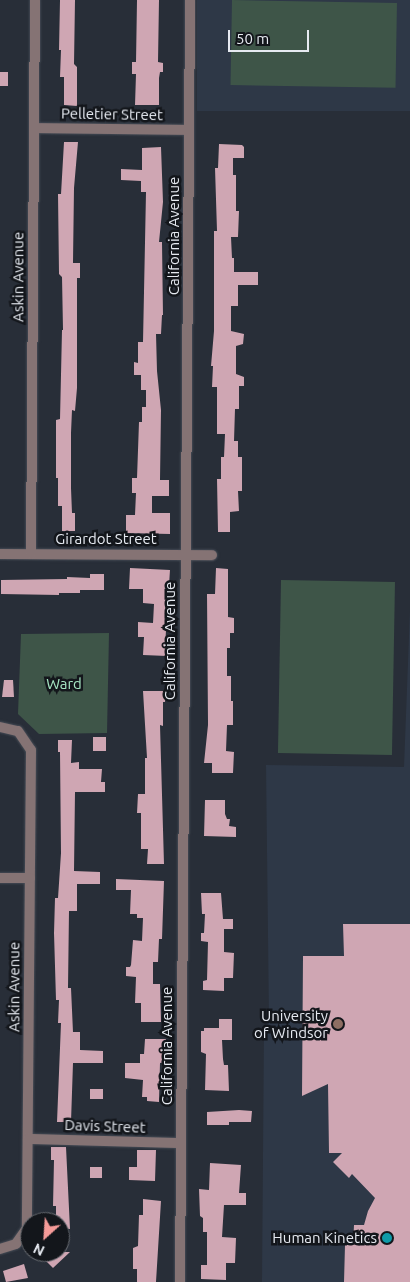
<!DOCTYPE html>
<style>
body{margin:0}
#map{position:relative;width:410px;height:1282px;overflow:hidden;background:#282e38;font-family:Ubuntu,sans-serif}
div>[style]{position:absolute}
.built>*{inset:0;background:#2e3847;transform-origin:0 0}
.green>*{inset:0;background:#3e5548;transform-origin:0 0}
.building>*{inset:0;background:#cfa6b3;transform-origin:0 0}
.roads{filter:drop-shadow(0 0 1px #464c56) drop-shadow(0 0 1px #464c56)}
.minor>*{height:10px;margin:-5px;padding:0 5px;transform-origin:5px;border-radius:5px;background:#857374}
.dots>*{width:14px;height:14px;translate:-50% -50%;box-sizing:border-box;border:2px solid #13161b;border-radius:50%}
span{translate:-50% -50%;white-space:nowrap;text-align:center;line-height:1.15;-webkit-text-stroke:5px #13161b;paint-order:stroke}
.street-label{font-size:15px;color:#e6eaf1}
.park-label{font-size:15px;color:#a7e7c4}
.poi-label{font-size:15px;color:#e6eaf1}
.right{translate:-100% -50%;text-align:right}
.north{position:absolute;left:20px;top:1212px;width:50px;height:50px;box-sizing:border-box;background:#13161b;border:1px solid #676b71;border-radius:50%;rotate:206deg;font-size:14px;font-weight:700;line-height:20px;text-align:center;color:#e6eaf1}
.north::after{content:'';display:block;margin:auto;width:18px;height:22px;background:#f59b99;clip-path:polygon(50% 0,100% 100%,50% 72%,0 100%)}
.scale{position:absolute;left:228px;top:30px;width:81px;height:22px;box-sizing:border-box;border:2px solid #e6eaf1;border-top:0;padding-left:6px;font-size:15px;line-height:18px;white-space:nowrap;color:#e6eaf1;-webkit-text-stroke:4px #13161b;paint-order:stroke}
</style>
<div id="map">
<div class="built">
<i style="left:197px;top:0;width:213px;height:111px"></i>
<i style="clip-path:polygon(410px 610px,410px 1282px,262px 1282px,264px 1028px,269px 1020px,266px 765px,404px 767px)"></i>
</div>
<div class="green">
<i style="left:232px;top:0;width:165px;height:85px;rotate:1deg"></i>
<i style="left:281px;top:580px;width:114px;height:173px;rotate:1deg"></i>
<i style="clip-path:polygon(109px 633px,107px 733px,39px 734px,18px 714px,21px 634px)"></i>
</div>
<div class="building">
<i style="clip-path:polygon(60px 0,75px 0,74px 64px,77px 67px,77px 106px,64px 105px,64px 77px,60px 77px,61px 50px,59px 50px)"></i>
<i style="clip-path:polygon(137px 0,159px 0,158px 62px,163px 63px,163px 72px,160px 72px,159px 78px,159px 105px,135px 105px,136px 74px,132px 74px,132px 62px,136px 62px)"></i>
<i style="left:0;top:72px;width:8px;height:14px"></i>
<i style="clip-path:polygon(64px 142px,78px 142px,74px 188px,73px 263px,80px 263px,80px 278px,77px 278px,77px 388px,75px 411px,72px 410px,71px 433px,71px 488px,72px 513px,75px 513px,75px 531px,62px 531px,62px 506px,58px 506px,58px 478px,56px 478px,56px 420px,60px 419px,62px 330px,63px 330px,62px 277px,59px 274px,58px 194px,61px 194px)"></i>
<i style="clip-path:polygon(219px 144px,242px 145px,244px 147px,244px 158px,233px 158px,233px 175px,236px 175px,236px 211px,239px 211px,238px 237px,231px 237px,232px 258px,234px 258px,234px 272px,258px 272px,258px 285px,238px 285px,238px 306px,231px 306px,231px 331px,244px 334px,243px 344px,236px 346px,236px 374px,244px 377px,244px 386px,239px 386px,239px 409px,235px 409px,234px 441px,238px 441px,238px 457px,242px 457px,242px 491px,238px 491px,239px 511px,230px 512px,230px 532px,218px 532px,217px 479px,221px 479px,221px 457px,224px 457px,225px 434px,217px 434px,217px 387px,212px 387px,213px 366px,211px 366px,214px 331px,214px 231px,217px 231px,215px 168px,218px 168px)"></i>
<i style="clip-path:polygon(161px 147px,163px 202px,159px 242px,162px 242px,163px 315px,162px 315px,161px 334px,156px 334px,157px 371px,161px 410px,160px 480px,169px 480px,169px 496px,152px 496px,152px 513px,170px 513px,170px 534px,126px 533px,126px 515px,135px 515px,136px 493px,132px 493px,132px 478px,137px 478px,139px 422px,142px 422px,142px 407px,146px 407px,146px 390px,141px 390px,141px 375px,134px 375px,134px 362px,138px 363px,138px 342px,143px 342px,146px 192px,141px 192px,141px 181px,121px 180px,121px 169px,142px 170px,142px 148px)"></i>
<i style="clip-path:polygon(130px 568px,170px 570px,165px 646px,167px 646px,167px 656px,143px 655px,144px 637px,138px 637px,138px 622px,153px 623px,154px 604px,143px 603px,143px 589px,129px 589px)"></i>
<i style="clip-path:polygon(216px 568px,228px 569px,228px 617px,234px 618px,234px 633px,230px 633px,230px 648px,227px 648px,227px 676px,231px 676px,231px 701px,233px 701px,233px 725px,227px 725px,226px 751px,234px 752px,233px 773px,212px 773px,212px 763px,204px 763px,208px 725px,207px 594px,215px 594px)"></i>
<i style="clip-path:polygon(90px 574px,104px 574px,104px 590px,80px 590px,80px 593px,59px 593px,59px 595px,1px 594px,1px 580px,67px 579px,67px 577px,90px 578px)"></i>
<i style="clip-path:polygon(4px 680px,13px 680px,14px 697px,2px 697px)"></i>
<i style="clip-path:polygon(143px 691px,166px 691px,165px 702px,163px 702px,163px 726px,160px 725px,164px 864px,147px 864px,148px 849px,141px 849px,141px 813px,137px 813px,138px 794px,145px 794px,145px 758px,147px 758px)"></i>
<i style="left:93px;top:737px;width:13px;height:14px"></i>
<i style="clip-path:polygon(58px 740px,72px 740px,71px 763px,79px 762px,79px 769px,102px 769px,101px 782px,105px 782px,105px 792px,75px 792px,74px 871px,100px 872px,100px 884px,77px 884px,77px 911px,69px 911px,68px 988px,71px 988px,73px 1032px,80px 1032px,80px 1050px,103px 1051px,103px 1063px,73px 1063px,71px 1122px,57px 1122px,61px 1023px,58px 1023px,59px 1000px,56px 1000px,54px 933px,55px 898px,58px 898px,61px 853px,60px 752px,58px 752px)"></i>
<i style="clip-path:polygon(205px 800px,225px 800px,225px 814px,227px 819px,230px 819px,229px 826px,236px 827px,236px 837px,204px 836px)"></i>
<i style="clip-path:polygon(116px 879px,164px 881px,162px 939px,159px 939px,158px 962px,153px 962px,153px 984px,160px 984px,161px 1022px,141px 1022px,141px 1003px,135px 1003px,136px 977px,126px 976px,126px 967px,130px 967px,131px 965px,133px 940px,142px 941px,143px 918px,137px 918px,137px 914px,130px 914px,131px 890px,116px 890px)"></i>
<i style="clip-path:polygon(201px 893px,221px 893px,223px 919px,233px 919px,233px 929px,224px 929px,224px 952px,234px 953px,233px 978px,224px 978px,224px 991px,203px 990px,203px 981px,207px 980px,208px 942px,201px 941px,201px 933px,204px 933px,205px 914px,202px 914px)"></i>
<i style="clip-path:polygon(343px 924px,410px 924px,410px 1282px,344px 1282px,345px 1245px,353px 1245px,354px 1225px,364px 1225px,368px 1211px,375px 1198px,352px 1174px,349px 1178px,333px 1162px,342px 1153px,329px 1153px,328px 1084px,302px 1096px,303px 956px,344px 956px)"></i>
<i style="clip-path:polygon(219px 1019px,232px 1019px,232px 1040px,222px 1040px,223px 1059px,224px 1065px,228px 1065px,229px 1091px,205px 1090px,206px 1054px,201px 1052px,201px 1031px,204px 1031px,204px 1028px,219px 1028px)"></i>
<i style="clip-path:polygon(145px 1039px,166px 1039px,166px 1062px,160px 1063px,159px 1102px,147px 1101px,147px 1097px,142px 1097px,143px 1080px,125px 1078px,125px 1063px,140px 1063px,140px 1054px,144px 1054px)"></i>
<i style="left:90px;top:1089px;width:13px;height:10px"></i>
<i style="clip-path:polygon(239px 1110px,252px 1111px,251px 1122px,229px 1122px,229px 1125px,207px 1125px,207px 1112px)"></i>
<i style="clip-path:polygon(51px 1147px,66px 1147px,70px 1229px,60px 1228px,60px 1222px,56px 1222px,56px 1206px,53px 1206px,54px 1160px,51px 1160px)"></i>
<i style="clip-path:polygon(137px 1150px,156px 1150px,155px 1181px,129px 1180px,129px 1167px,137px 1167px)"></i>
<i style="clip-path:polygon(210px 1163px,241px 1165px,239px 1193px,246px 1193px,246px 1205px,224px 1205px,222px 1237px,236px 1238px,235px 1263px,226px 1263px,226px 1280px,201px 1279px,201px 1265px,207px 1265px,207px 1232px,203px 1232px,203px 1218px,200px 1216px,199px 1189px,209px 1190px)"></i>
<i style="left:90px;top:1167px;width:12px;height:11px"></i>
<i style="clip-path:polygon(143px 1199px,161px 1201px,156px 1282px,137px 1282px,137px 1269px,133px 1269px,133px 1248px,138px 1246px,139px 1215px,143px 1215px)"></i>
<i style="clip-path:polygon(49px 1252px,70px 1252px,53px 1268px,43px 1258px)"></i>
<i style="clip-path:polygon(24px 1264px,28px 1278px,6px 1282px,3px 1271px)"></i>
</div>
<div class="roads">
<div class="minor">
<i style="left:34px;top:128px;width:155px;rotate:0.7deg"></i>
<i style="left:0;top:554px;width:212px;rotate:0.3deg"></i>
<i style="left:31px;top:554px;width:554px;rotate:-89.59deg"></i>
<i style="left:0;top:727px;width:18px;rotate:13deg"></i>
<i style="left:18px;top:731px;width:23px;rotate:56deg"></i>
<i style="left:31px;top:750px;width:478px;rotate:90.5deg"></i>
<i style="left:27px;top:1228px;width:19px;rotate:125deg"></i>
<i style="left:16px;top:1244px;width:17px;rotate:163deg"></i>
<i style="left:0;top:878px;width:30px"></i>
<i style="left:28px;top:1139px;width:153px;rotate:1.5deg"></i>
<i style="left:180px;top:1282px;width:1282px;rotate:-89.55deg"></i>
</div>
</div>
<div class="dots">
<i style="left:338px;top:1024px;background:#8d6e63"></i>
<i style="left:387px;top:1238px;background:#0f9aa8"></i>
</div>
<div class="street-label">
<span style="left:112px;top:114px;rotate:1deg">Pelletier Street</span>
<span style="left:174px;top:236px;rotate:-90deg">California Avenue</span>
<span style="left:18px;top:277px;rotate:-90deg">Askin Avenue</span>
<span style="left:106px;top:539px">Girardot Street</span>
<span style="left:170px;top:641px;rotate:-90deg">California Avenue</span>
<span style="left:14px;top:987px;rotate:-90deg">Askin Avenue</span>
<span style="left:167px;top:1046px;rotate:-90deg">California Avenue</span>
<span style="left:105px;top:1126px;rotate:2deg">Davis Street</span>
</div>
<div class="park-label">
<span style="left:64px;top:684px">Ward</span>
</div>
<div class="poi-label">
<span class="right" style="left:328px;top:1024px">University<br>of Windsor</span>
<span class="right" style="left:377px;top:1238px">Human Kinetics</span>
</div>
<div class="north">N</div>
<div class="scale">50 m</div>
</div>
